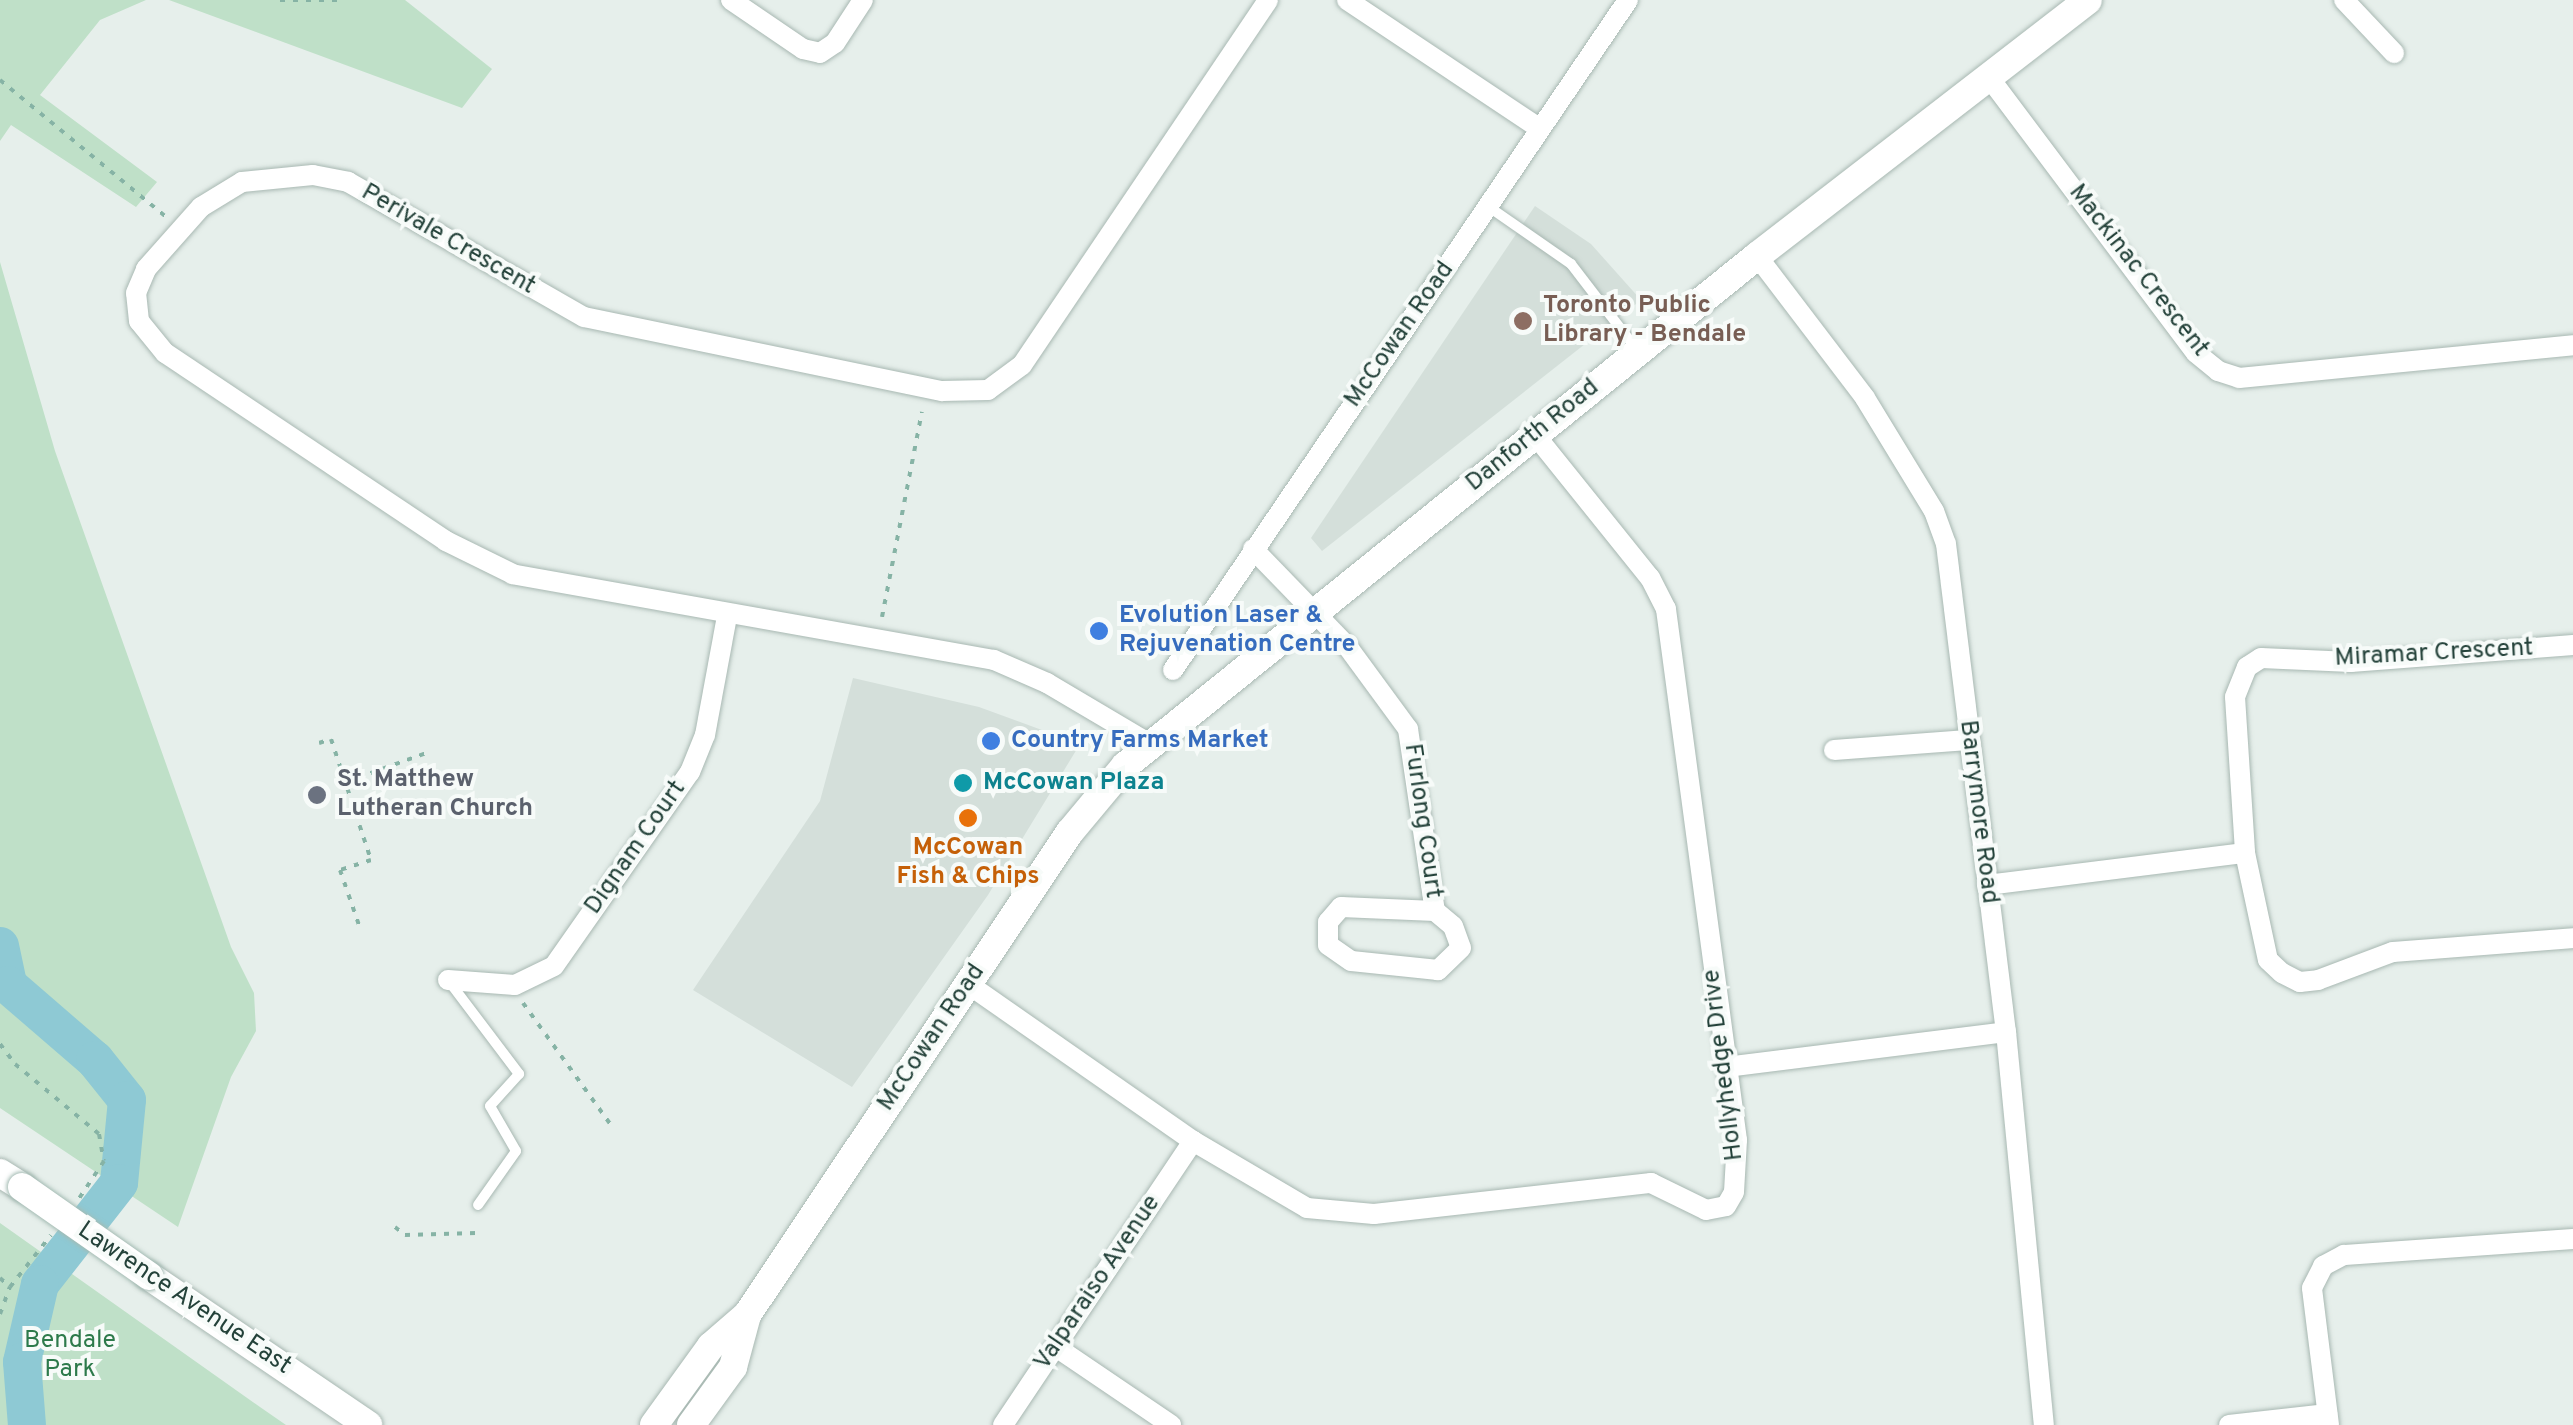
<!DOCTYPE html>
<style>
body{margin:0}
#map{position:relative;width:2573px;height:1425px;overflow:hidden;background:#e6efeb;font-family:Overpass,sans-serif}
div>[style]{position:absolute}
.built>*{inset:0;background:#d4dfda}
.green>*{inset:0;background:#bfe0c8}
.river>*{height:38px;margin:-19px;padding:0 19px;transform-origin:19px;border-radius:19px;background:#8ec9d4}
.path>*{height:4px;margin-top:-2px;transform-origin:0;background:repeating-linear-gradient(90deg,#86b3a5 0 5px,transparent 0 13px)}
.roads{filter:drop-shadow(0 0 2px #a8b8b2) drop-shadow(0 0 2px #a8b8b2)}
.service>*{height:10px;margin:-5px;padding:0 5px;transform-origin:5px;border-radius:5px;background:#fff}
.minor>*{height:20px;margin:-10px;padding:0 10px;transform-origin:10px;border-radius:10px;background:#fff}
.secondary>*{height:28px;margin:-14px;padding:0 14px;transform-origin:14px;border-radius:14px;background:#fff}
.bridges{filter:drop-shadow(0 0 2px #a4bbb3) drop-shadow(0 0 2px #a4bbb3)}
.secondary-bridge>*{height:28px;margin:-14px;padding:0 14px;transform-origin:14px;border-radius:14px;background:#fff}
.dots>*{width:28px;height:28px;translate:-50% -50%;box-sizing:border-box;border:5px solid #f7fbf9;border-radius:50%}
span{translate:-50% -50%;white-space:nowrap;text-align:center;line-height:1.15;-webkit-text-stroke:8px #f7fbf9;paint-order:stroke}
.street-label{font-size:25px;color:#24423a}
.education-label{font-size:25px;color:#785e54;font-weight:700}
.left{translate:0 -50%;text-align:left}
.shop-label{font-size:25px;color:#366cbe;font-weight:700}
.worship-label{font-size:25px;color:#5b616d;font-weight:700}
.culture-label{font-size:25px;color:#0d838f;font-weight:700}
.food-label{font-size:25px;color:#c56008;font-weight:700}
.park-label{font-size:25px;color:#2d7a4b}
</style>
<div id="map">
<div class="built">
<i style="clip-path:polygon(1535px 206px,1591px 244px,1641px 300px,1322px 551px,1311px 538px)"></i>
<i style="clip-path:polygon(853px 678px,979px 707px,1080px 744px,988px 895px,852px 1087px,693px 990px,820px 801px)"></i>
</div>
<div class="green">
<i style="clip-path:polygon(0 0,146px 0,100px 20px,40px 95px,157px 182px,136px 207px,11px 125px,0 141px)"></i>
<i style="clip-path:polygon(169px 0,405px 0,492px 69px,462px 108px)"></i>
<i style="clip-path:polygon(0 262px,55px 451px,231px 947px,254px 993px,256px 1031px,231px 1077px,178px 1227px,0 1108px)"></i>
<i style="clip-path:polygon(0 1223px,260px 1407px,286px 1425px,0 1425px)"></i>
</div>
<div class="river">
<i style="left:0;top:946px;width:40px;rotate:78deg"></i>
<i style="left:8px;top:985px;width:115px;rotate:40.8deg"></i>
<i style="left:95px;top:1060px;width:51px;rotate:51.3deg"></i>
<i style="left:127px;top:1100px;width:83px;rotate:95.5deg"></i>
<i style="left:119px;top:1183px;width:128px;rotate:128deg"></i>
<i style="left:40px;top:1284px;width:80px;rotate:103deg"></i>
<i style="left:22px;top:1362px;width:63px;rotate:85.5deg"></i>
</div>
<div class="path">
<i style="left:280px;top:0;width:58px"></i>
<i style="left:0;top:80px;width:215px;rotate:39.5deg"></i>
<i style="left:882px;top:617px;width:209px;rotate:-79deg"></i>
<i style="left:319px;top:743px;width:13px;rotate:-18deg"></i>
<i style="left:331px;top:739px;width:127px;rotate:71.7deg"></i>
<i style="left:371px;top:860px;width:33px;rotate:162deg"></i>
<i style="left:340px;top:870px;width:61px;rotate:71deg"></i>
<i style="left:346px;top:782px;width:85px;rotate:-19.9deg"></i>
<i style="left:523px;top:1003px;width:155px;rotate:54.2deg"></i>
<i style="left:0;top:1044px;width:25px;rotate:53deg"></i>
<i style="left:15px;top:1064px;width:109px;rotate:39.8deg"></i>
<i style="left:99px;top:1134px;width:27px;rotate:80deg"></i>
<i style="left:104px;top:1161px;width:47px;rotate:123.7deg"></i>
<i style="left:395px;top:1227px;width:13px;rotate:39deg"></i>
<i style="left:405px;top:1235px;width:71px;rotate:-1.6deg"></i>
<i style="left:0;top:1278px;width:13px;rotate:42deg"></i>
<i style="left:0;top:1314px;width:29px;rotate:-70deg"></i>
<i style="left:10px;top:1287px;width:66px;rotate:-51.7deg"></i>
</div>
<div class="roads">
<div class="service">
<i style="left:1489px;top:207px;width:100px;rotate:34.8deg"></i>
<i style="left:1571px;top:264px;width:108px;rotate:52.5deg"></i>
<i style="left:448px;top:980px;width:118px;rotate:52.9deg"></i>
<i style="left:519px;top:1074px;width:43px;rotate:132.2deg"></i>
<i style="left:490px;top:1106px;width:52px;rotate:60deg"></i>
<i style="left:516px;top:1151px;width:66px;rotate:125.1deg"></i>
</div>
<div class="minor">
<i style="left:731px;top:0;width:87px;rotate:34.2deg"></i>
<i style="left:803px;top:49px;width:17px;rotate:13deg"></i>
<i style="left:820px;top:53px;width:18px;rotate:-34deg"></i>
<i style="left:835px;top:43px;width:51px;rotate:-56.9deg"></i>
<i style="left:1347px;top:0;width:231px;rotate:33.7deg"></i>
<i style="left:2344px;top:0;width:73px;rotate:46.7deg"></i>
<i style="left:1988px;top:76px;width:346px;rotate:53.1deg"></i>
<i style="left:2196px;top:353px;width:28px;rotate:39deg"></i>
<i style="left:2218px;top:371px;width:22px;rotate:18deg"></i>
<i style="left:2239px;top:378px;width:336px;rotate:-5.6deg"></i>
<i style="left:1757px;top:256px;width:178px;rotate:52.7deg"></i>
<i style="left:1865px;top:398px;width:132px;rotate:58.6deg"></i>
<i style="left:1934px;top:511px;width:35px;rotate:70deg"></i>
<i style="left:1946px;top:544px;width:492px;rotate:83deg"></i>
<i style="left:2006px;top:1032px;width:395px;rotate:84.5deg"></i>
<i style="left:1253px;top:549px;width:135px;rotate:45.9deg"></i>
<i style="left:1347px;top:646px;width:103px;rotate:53.7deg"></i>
<i style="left:1408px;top:729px;width:184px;rotate:81.6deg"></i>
<i style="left:1435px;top:911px;width:23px;rotate:40deg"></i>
<i style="left:1453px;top:926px;width:23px;rotate:70deg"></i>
<i style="left:1461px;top:948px;width:32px;rotate:136deg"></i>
<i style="left:1438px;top:970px;width:87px;rotate:-174.1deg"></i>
<i style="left:1351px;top:961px;width:28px;rotate:-145deg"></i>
<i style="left:1328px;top:945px;width:23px;rotate:-90deg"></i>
<i style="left:1328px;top:922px;width:20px;rotate:-49deg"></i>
<i style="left:1341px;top:907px;width:94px;rotate:2.4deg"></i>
<i style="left:2573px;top:645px;width:223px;rotate:175.6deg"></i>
<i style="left:2351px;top:662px;width:90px;rotate:-177.5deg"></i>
<i style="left:2261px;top:658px;width:17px;rotate:147deg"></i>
<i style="left:2247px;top:667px;width:32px;rotate:112deg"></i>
<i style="left:2235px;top:697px;width:156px;rotate:86.3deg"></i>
<i style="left:2245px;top:853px;width:109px;rotate:77.9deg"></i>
<i style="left:2268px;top:960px;width:19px;rotate:43deg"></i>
<i style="left:2282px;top:973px;width:20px;rotate:27deg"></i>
<i style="left:2300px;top:982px;width:18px;rotate:-6deg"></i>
<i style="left:2318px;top:980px;width:80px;rotate:-20.5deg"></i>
<i style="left:2393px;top:952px;width:181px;rotate:-4.4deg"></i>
<i style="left:1173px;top:670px;width:810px;rotate:-55.82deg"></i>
<i style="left:1150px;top:744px;width:120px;rotate:-149.4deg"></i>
<i style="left:1047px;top:683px;width:58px;rotate:-156.5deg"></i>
<i style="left:994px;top:660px;width:489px;rotate:-169.9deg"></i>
<i style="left:513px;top:574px;width:75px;rotate:-153.8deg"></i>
<i style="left:446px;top:541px;width:338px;rotate:-146.2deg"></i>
<i style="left:165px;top:353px;width:41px;rotate:-129.1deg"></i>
<i style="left:139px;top:321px;width:28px;rotate:-96deg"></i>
<i style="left:136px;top:293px;width:26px;rotate:-67deg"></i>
<i style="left:146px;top:269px;width:83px;rotate:-48.4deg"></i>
<i style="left:201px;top:207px;width:48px;rotate:-31.4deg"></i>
<i style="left:242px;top:182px;width:71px;rotate:-5.6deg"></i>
<i style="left:313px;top:175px;width:36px;rotate:11deg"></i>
<i style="left:348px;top:182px;width:272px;rotate:29.8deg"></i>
<i style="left:584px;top:317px;width:366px;rotate:11.7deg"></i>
<i style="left:942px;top:391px;width:46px;rotate:-1.2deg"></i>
<i style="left:988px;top:390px;width:42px;rotate:-36.3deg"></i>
<i style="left:1022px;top:365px;width:440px;rotate:-56deg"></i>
<i style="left:1834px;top:750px;width:134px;rotate:-4.3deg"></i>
<i style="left:1987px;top:885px;width:260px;rotate:-7.1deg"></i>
<i style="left:448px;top:980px;width:67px;rotate:4.3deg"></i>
<i style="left:515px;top:985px;width:43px;rotate:-26deg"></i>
<i style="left:554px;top:966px;width:237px;rotate:-55deg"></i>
<i style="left:690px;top:772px;width:40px;rotate:-68deg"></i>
<i style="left:705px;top:735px;width:121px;rotate:-79.5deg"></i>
<i style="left:968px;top:984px;width:274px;rotate:34.9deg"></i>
<i style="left:1193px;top:1141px;width:132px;rotate:30.4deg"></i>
<i style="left:1307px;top:1208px;width:67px;rotate:5.1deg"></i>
<i style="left:1374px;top:1214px;width:279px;rotate:-6.4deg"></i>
<i style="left:1651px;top:1183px;width:61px;rotate:26.1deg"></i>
<i style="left:1706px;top:1210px;width:20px;rotate:-11deg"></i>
<i style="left:1726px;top:1206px;width:16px;rotate:-60deg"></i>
<i style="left:1734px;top:1192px;width:52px;rotate:-86.7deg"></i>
<i style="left:1737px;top:1140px;width:536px;rotate:-97.62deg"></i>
<i style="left:1666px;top:609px;width:35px;rotate:-117deg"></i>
<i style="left:1650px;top:578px;width:184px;rotate:-128.8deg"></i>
<i style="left:1726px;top:1067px;width:282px;rotate:-7.1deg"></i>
<i style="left:1056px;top:1347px;width:139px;rotate:34.1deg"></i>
<i style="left:1003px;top:1425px;width:342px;rotate:-56.2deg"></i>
<i style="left:2229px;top:1425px;width:99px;rotate:-6.4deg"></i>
<i style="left:2329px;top:1425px;width:138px;rotate:-97.1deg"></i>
<i style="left:2312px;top:1288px;width:25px;rotate:-63deg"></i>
<i style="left:2323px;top:1266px;width:24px;rotate:-28deg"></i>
<i style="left:2344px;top:1255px;width:230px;rotate:-4deg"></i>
</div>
<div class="secondary">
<i style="left:0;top:1173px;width:26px;rotate:32deg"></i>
<i style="left:149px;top:1276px;width:265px;rotate:34.2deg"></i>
<i style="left:654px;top:1425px;width:97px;rotate:-54.2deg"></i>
<i style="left:711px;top:1346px;width:48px;rotate:-40.7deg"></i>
<i style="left:747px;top:1315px;width:581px;rotate:-56.23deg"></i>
<i style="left:1070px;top:832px;width:86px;rotate:-50.2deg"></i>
<i style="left:1125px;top:766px;width:812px;rotate:-38.9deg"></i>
<i style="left:1757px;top:256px;width:418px;rotate:-37.7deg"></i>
<i style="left:691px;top:1425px;width:72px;rotate:-54.1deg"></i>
<i style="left:733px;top:1367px;width:54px;rotate:-74.9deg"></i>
</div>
</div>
<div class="bridges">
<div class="secondary-bridge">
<i style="left:22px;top:1187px;width:155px;rotate:35deg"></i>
</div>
</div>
<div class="dots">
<i style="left:1523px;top:321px;background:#8d6e63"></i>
<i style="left:1099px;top:631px;background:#3f7fe0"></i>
<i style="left:991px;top:741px;background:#3f7fe0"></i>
<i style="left:963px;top:783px;background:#0f9aa8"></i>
<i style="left:317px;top:795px;background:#6b7280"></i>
<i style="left:968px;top:818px;background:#e8710a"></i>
</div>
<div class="street-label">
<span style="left:448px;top:240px;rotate:30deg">Perivale Crescent</span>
<span style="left:2138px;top:271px;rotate:52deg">Mackinac Crescent</span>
<span style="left:1400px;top:335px;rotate:-55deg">McCowan Road</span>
<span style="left:1533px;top:436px;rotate:-39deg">Danforth Road</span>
<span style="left:2434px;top:654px;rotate:-3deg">Miramar Crescent</span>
<span style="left:1978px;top:812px;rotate:83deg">Barrymore Road</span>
<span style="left:1422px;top:821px;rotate:82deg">Furlong Court</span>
<span style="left:636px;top:848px;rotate:-55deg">Dignam Court</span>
<span style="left:932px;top:1038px;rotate:-56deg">McCowan Road</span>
<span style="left:1724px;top:1065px;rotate:-97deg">Hollyhedge Drive</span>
<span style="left:1098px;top:1283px;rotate:-56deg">Valparaiso Avenue</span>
<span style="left:184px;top:1299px;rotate:34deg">Lawrence Avenue East</span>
</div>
<div class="education-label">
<span class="left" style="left:1543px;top:321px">Toronto Public<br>Library - Bendale</span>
</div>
<div class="shop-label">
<span class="left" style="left:1119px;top:631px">Evolution Laser &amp;<br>Rejuvenation Centre</span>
<span class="left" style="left:1011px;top:741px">Country Farms Market</span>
</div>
<div class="worship-label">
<span class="left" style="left:337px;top:795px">St. Matthew<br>Lutheran Church</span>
</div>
<div class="culture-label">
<span class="left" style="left:983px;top:783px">McCowan Plaza</span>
</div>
<div class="food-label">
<span style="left:968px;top:863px">McCowan<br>Fish &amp; Chips</span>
</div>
<div class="park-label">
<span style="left:70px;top:1356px">Bendale<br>Park</span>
</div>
</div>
